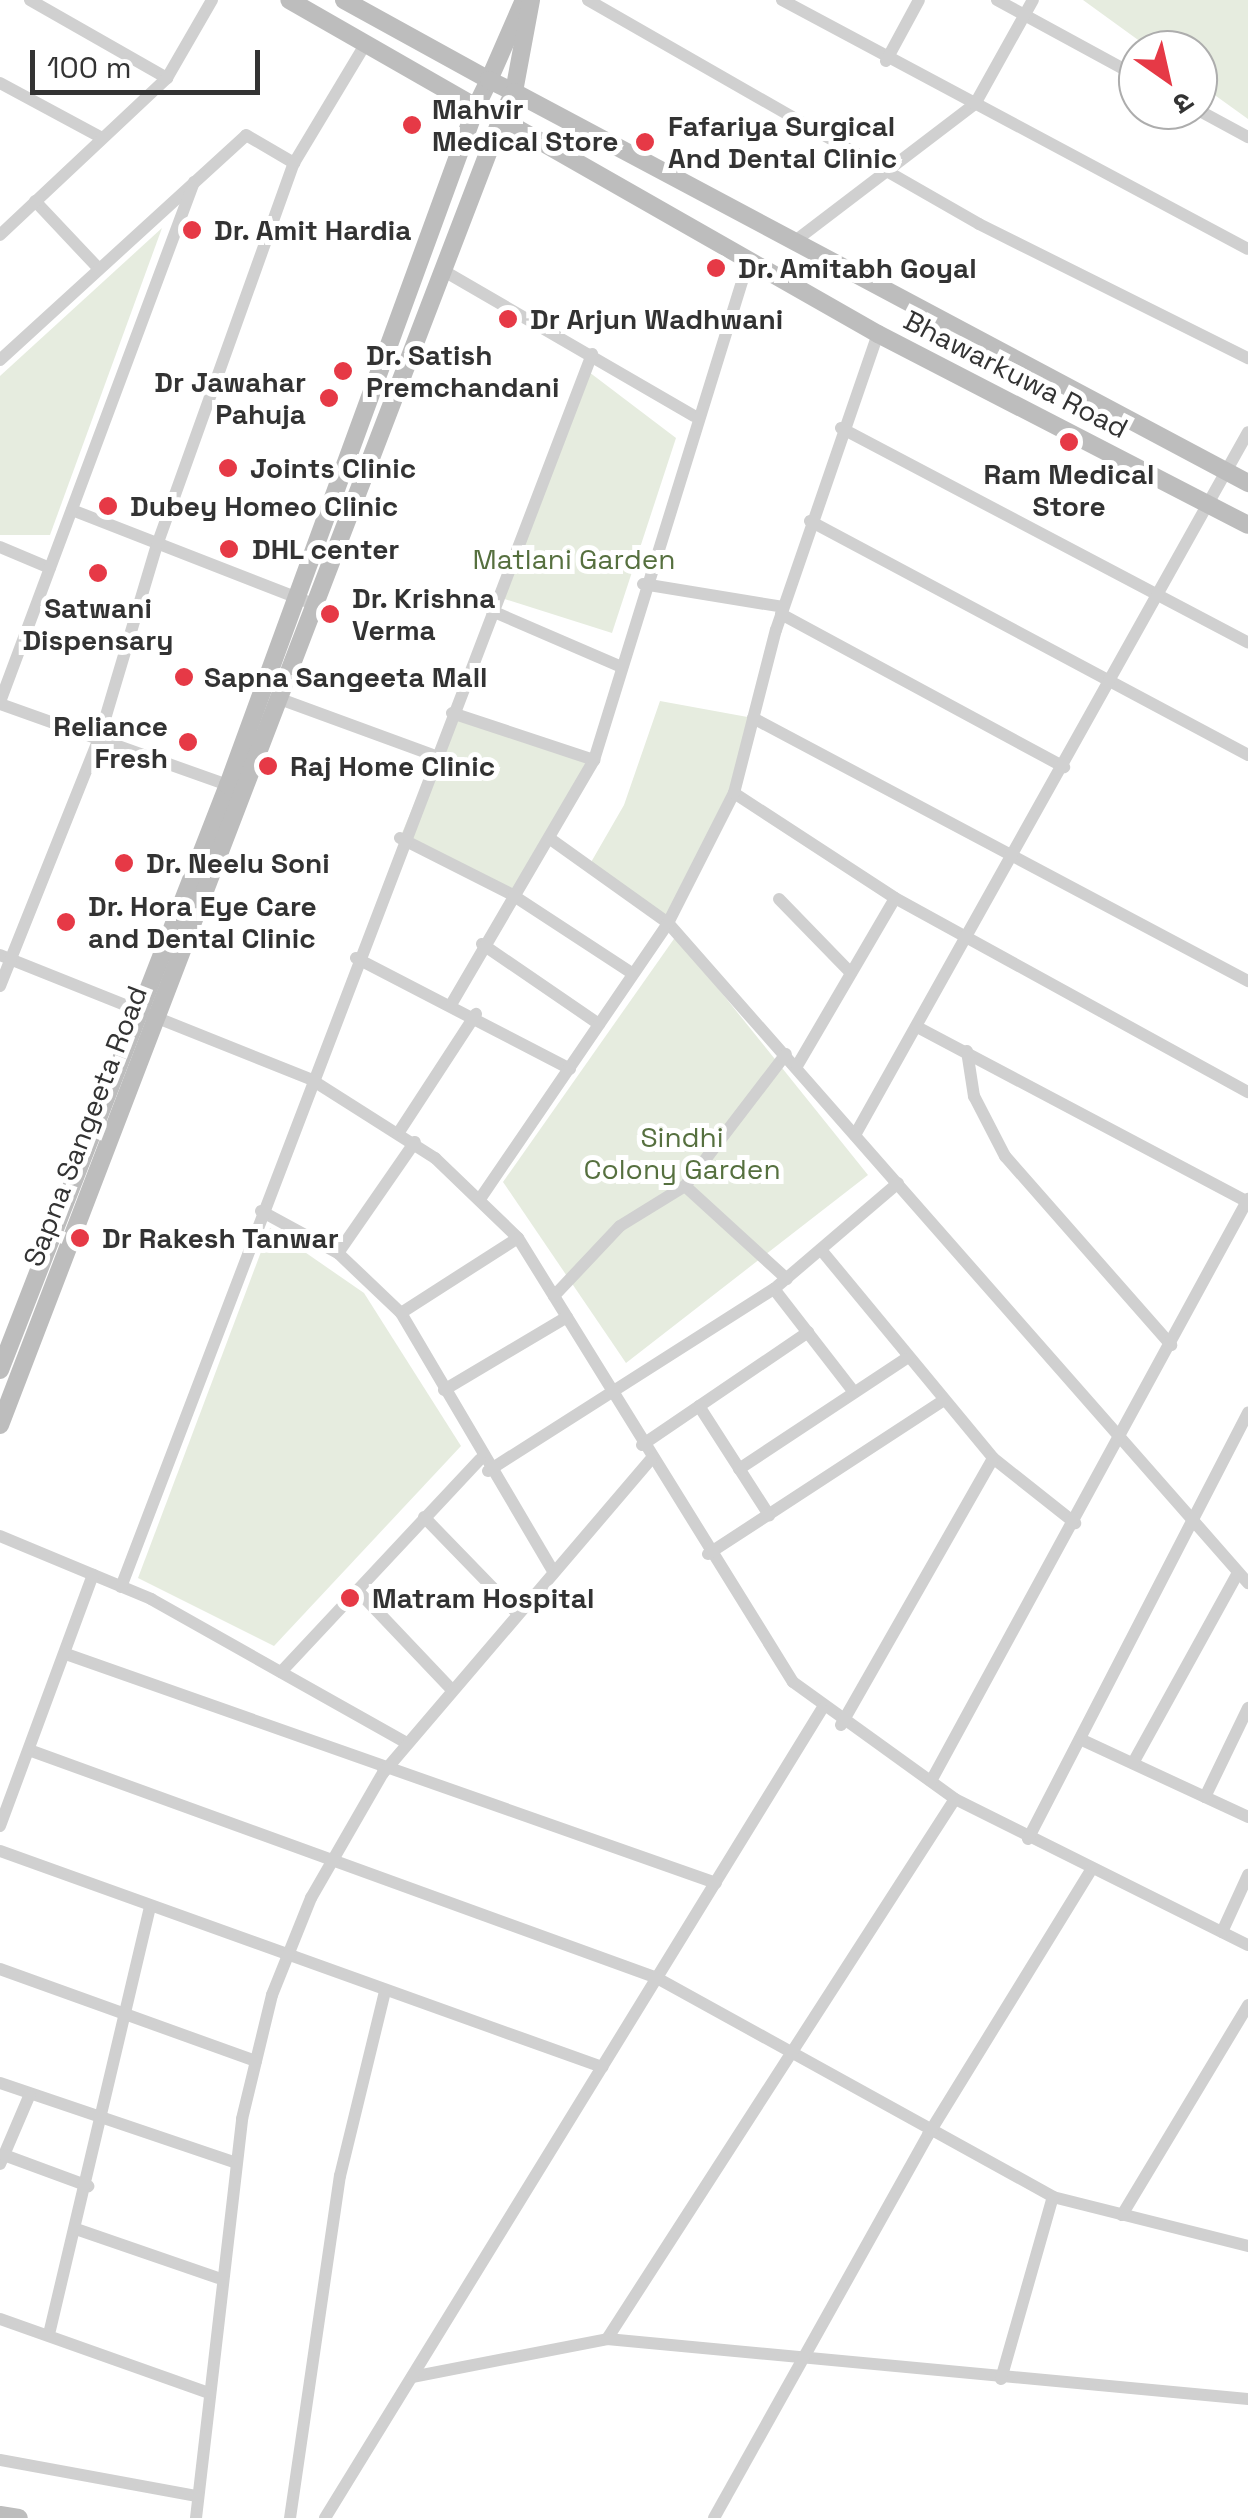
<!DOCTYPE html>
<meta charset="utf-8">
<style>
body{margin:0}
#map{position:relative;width:1248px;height:2518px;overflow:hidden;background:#fff;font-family:"Space Grotesk","Noto Sans Devanagari",sans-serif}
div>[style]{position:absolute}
.green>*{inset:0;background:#e6ecdf}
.street>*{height:12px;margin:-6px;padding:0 6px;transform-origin:6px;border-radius:6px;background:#d0d0d0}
.secondary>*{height:18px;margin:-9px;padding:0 9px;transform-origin:9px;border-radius:9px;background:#bdbdbd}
.dots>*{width:28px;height:28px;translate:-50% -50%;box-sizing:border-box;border:5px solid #fff;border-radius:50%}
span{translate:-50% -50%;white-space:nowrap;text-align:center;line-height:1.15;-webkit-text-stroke:10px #fff;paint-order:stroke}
.poi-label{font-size:28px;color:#333;font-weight:700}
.left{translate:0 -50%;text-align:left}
.right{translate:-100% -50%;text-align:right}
.street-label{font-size:28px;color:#333}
.park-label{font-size:28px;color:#56703f}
.north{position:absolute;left:1118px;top:30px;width:100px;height:100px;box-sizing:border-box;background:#fff;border:2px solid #adadad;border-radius:50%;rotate:146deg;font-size:28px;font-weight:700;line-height:40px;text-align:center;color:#333}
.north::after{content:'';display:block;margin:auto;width:35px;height:45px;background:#e63946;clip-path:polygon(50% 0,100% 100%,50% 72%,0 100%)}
.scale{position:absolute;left:30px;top:50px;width:230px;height:45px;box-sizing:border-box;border:5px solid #333;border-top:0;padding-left:12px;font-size:30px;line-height:35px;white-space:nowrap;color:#333;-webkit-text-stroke:8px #fff;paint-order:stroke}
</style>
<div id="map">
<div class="green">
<i style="clip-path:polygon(1083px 0,1248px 0,1248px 119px,1198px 83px,1198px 50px,1152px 50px)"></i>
<i style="clip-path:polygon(162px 228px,50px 535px,0 535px,0 376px)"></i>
<i style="clip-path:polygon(589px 372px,676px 438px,612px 633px,495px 596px)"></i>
<i style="clip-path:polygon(660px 701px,753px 718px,734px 793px,668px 923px,590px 864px,624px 805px)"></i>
<i style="clip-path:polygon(452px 713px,594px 760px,511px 894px,400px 838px)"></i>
<i style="clip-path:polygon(676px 936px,868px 1175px,626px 1363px,503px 1182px)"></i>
<i style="clip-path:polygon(270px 1228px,364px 1293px,461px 1446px,274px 1646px,138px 1578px)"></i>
</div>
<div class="street">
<i style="left:30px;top:0;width:158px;rotate:29.7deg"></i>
<i style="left:588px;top:0;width:451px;rotate:29.8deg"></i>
<i style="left:979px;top:224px;width:301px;rotate:26.5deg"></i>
<i style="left:782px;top:0;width:528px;rotate:28.12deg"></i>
<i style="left:997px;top:0;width:161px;rotate:28.6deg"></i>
<i style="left:886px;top:61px;width:69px;rotate:-61.6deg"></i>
<i style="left:0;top:83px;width:116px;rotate:28.3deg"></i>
<i style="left:1198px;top:110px;width:57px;rotate:28.4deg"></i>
<i style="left:35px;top:201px;width:93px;rotate:46.7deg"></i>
<i style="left:0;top:235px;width:229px;rotate:-43.2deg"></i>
<i style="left:167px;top:78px;width:90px;rotate:-60deg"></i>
<i style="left:795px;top:241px;width:226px;rotate:-37.3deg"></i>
<i style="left:975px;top:104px;width:119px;rotate:-60.9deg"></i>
<i style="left:444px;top:271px;width:289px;rotate:30.1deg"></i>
<i style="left:0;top:360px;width:333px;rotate:-42.4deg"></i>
<i style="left:246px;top:135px;width:56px;rotate:30.3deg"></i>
<i style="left:841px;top:428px;width:460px;rotate:27.8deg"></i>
<i style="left:72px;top:510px;width:262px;rotate:21.3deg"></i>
<i style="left:810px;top:521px;width:497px;rotate:28.1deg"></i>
<i style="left:0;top:547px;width:54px;rotate:22.8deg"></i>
<i style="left:643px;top:584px;width:142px;rotate:9.3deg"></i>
<i style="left:492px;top:611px;width:138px;rotate:23.4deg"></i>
<i style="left:781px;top:614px;width:322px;rotate:28.4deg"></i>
<i style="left:280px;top:699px;width:166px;rotate:20.1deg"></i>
<i style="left:0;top:702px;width:555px;rotate:-69.54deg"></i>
<i style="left:0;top:704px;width:242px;rotate:19.6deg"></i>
<i style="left:452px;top:713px;width:150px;rotate:18.3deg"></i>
<i style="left:753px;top:718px;width:561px;rotate:27.98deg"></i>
<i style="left:734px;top:793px;width:192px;rotate:33.1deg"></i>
<i style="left:895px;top:898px;width:403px;rotate:28.8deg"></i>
<i style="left:400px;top:838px;width:124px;rotate:26.8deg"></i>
<i style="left:511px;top:894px;width:142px;rotate:33.2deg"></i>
<i style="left:549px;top:838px;width:146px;rotate:35.5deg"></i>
<i style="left:668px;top:923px;width:879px;rotate:48.69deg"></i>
<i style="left:779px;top:899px;width:103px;rotate:45.8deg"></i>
<i style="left:482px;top:944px;width:142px;rotate:34.4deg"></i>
<i style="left:0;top:955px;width:336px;rotate:21.8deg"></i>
<i style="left:312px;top:1080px;width:146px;rotate:32.4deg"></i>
<i style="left:435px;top:1158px;width:115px;rotate:43.9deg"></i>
<i style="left:518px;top:1238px;width:522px;rotate:58.23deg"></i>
<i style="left:793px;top:1682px;width:200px;rotate:35.8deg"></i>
<i style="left:955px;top:1799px;width:327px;rotate:26.5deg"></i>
<i style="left:356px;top:958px;width:241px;rotate:27.4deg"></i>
<i style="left:0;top:986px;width:266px;rotate:-68.2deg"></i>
<i style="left:99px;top:739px;width:202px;rotate:-73.4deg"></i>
<i style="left:157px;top:545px;width:406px;rotate:-70.3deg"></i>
<i style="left:294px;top:163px;width:138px;rotate:-59deg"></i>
<i style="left:452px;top:1003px;width:281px;rotate:-59.7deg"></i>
<i style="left:594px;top:760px;width:524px;rotate:-72.81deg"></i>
<i style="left:921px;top:1029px;width:370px;rotate:27.9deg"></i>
<i style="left:967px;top:1051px;width:46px;rotate:81.2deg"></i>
<i style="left:974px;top:1096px;width:68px;rotate:62.7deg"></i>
<i style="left:1005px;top:1156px;width:252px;rotate:48.7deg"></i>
<i style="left:797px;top:1066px;width:194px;rotate:-59.7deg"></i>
<i style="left:399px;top:1132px;width:141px;rotate:-56.9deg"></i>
<i style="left:855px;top:1135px;width:805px;rotate:-60.79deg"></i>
<i style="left:685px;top:1186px;width:138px;rotate:42.4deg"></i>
<i style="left:482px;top:1196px;width:330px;rotate:-55.7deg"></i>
<i style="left:668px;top:923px;width:146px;rotate:-63.1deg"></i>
<i style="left:734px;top:793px;width:168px;rotate:-75.6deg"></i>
<i style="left:776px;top:630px;width:313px;rotate:-71deg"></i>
<i style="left:261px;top:1211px;width:88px;rotate:28.6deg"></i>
<i style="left:338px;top:1253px;width:87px;rotate:43.6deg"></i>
<i style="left:401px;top:1313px;width:297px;rotate:59.5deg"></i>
<i style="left:822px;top:1251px;width:268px;rotate:50.4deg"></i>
<i style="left:993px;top:1458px;width:105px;rotate:38.4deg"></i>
<i style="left:338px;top:1253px;width:135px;rotate:-55.3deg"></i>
<i style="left:774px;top:1289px;width:130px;rotate:52.2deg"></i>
<i style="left:554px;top:1296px;width:96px;rotate:-46.7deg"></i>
<i style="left:620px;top:1226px;width:76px;rotate:-31.6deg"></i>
<i style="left:685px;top:1186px;width:166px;rotate:-52.6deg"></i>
<i style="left:401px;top:1313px;width:139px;rotate:-32.7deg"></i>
<i style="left:444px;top:1390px;width:143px;rotate:-30.7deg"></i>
<i style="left:699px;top:1406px;width:130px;rotate:57.3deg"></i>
<i style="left:642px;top:1445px;width:201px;rotate:-34.2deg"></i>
<i style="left:739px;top:1469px;width:199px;rotate:-33.5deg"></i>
<i style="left:488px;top:1471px;width:339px;rotate:-32.5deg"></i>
<i style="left:774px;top:1289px;width:163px;rotate:-40.5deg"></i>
<i style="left:424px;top:1517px;width:132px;rotate:45.9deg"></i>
<i style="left:0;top:1536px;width:164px;rotate:22.6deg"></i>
<i style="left:151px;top:1599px;width:294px;rotate:29.4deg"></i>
<i style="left:708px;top:1554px;width:280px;rotate:-33.1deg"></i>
<i style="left:121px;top:1587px;width:1320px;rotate:-69.09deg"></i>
<i style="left:359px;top:1592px;width:134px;rotate:46.5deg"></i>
<i style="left:66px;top:1654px;width:689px;rotate:19.41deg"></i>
<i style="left:281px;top:1672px;width:291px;rotate:-46.9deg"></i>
<i style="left:841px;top:1725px;width:307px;rotate:-60.3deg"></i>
<i style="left:1080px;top:1739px;width:185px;rotate:24.9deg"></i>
<i style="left:29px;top:1750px;width:668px;rotate:19.95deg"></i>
<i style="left:657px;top:1978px;width:453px;rotate:28.9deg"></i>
<i style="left:1053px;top:2197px;width:201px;rotate:14.1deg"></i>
<i style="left:1133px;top:1763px;width:217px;rotate:-61.1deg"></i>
<i style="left:931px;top:1781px;width:663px;rotate:-61.42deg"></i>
<i style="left:1205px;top:1797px;width:99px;rotate:-64.2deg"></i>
<i style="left:0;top:1826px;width:268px;rotate:-69.7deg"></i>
<i style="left:1028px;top:1839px;width:480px;rotate:-62.7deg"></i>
<i style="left:0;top:1851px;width:640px;rotate:19.74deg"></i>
<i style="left:1222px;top:1932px;width:63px;rotate:-65.5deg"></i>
<i style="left:0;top:1969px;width:272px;rotate:19.8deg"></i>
<i style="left:0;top:2083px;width:247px;rotate:18.7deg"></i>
<i style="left:4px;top:2155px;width:66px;rotate:-66.9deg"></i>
<i style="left:0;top:2164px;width:10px;rotate:-66deg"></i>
<i style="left:4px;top:2155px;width:90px;rotate:20.3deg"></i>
<i style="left:1122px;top:2215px;width:245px;rotate:-59deg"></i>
<i style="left:76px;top:2229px;width:150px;rotate:19deg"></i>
<i style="left:0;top:2319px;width:219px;rotate:19.5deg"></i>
<i style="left:50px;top:2330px;width:436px;rotate:-76.7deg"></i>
<i style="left:607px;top:2339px;width:642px;rotate:-57.2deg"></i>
<i style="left:412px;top:2377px;width:199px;rotate:-11deg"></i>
<i style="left:607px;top:2339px;width:644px;rotate:5.35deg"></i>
<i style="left:1001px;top:2379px;width:189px;rotate:-74.1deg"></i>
<i style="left:0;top:2460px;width:199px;rotate:10.4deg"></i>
<i style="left:196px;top:2518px;width:402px;rotate:-83.4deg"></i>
<i style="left:242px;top:2119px;width:128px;rotate:-76.4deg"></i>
<i style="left:272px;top:1995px;width:105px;rotate:-68.1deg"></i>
<i style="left:311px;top:1898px;width:144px;rotate:-60.1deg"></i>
<i style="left:383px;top:1773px;width:413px;rotate:-49.5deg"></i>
<i style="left:290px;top:2518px;width:346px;rotate:-81.7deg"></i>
<i style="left:340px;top:2176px;width:190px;rotate:-76.3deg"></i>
<i style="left:325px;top:2518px;width:949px;rotate:-58.44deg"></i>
<i style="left:714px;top:2518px;width:439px;rotate:-60.8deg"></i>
<i style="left:928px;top:2135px;width:311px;rotate:-58.4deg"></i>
</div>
<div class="secondary">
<i style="left:344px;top:0;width:166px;rotate:28.9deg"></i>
<i style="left:489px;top:80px;width:87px;rotate:-66.4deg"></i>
<i style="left:531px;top:0;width:94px;rotate:100.5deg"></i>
<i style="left:514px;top:92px;width:30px;rotate:116deg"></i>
<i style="left:501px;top:119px;width:28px;rotate:-154deg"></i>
<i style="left:476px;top:107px;width:30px;rotate:-64deg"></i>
<i style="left:489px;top:80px;width:28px;rotate:26deg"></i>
<i style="left:514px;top:92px;width:832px;rotate:28.04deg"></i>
<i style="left:0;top:1370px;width:628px;rotate:-68.71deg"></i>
<i style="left:228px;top:785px;width:722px;rotate:-69.91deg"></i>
<i style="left:476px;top:107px;width:215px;rotate:-150.2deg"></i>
<i style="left:0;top:1425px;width:1399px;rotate:-69.01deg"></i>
<i style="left:501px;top:119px;width:434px;rotate:29.7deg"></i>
<i style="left:878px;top:334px;width:416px;rotate:27.3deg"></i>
<i style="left:0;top:2515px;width:19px;rotate:9deg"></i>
</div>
<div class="dots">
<i style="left:412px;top:125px;background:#e63946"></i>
<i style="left:645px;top:142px;background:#e63946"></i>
<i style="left:192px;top:230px;background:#e63946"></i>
<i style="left:716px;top:268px;background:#e63946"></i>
<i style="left:508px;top:319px;background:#e63946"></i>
<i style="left:343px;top:371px;background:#e63946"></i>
<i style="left:329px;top:398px;background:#e63946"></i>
<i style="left:1069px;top:442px;background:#e63946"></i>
<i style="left:228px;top:468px;background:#e63946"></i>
<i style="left:108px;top:506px;background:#e63946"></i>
<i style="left:229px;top:549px;background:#e63946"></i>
<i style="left:98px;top:573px;background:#e63946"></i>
<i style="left:330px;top:614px;background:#e63946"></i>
<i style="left:184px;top:677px;background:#e63946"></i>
<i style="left:188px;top:742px;background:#e63946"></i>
<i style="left:268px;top:766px;background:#e63946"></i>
<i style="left:124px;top:863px;background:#e63946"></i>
<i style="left:66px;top:922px;background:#e63946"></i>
<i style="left:80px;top:1238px;background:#e63946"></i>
<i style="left:350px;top:1598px;background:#e63946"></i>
</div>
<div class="poi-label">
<span class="left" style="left:432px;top:125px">Mahvir<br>Medical Store</span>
<span class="left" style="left:668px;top:142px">Fafariya Surgical<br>And Dental Clinic</span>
<span class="left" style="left:214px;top:230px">Dr. Amit Hardia</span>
<span class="left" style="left:738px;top:268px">Dr. Amitabh Goyal</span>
<span class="left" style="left:530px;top:319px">Dr Arjun Wadhwani</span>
<span class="left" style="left:366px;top:371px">Dr. Satish<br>Premchandani</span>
<span class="right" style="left:306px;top:398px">Dr Jawahar<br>Pahuja</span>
<span class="left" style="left:250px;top:468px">Joints Clinic</span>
<span style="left:1069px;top:490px">Ram Medical<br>Store</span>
<span class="left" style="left:130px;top:506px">Dubey Homeo Clinic</span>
<span class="left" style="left:252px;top:549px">DHL center</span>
<span class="left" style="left:352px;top:614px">Dr. Krishna<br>Verma</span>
<span style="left:98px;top:624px">Satwani<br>Dispensary</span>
<span class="left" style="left:204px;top:677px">Sapna Sangeeta Mall</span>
<span class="right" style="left:168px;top:742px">Reliance<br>Fresh</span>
<span class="left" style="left:290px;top:766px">Raj Home Clinic</span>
<span class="left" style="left:146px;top:863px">Dr. Neelu Soni</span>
<span class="left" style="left:88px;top:922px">Dr. Hora Eye Care<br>and Dental Clinic</span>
<span class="left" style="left:102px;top:1238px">Dr Rakesh Tanwar</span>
<span class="left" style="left:372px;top:1598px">Matram Hospital</span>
</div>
<div class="street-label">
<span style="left:1016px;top:374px;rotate:27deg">Bhawarkuwa Road</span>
<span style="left:85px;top:1126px;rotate:-69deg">Sapna Sangeeta Road</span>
</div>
<div class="park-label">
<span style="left:574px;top:559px">Matlani Garden</span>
<span style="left:682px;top:1153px">Sindhi<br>Colony Garden</span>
</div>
<div class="north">उ</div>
<div class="scale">100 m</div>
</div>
